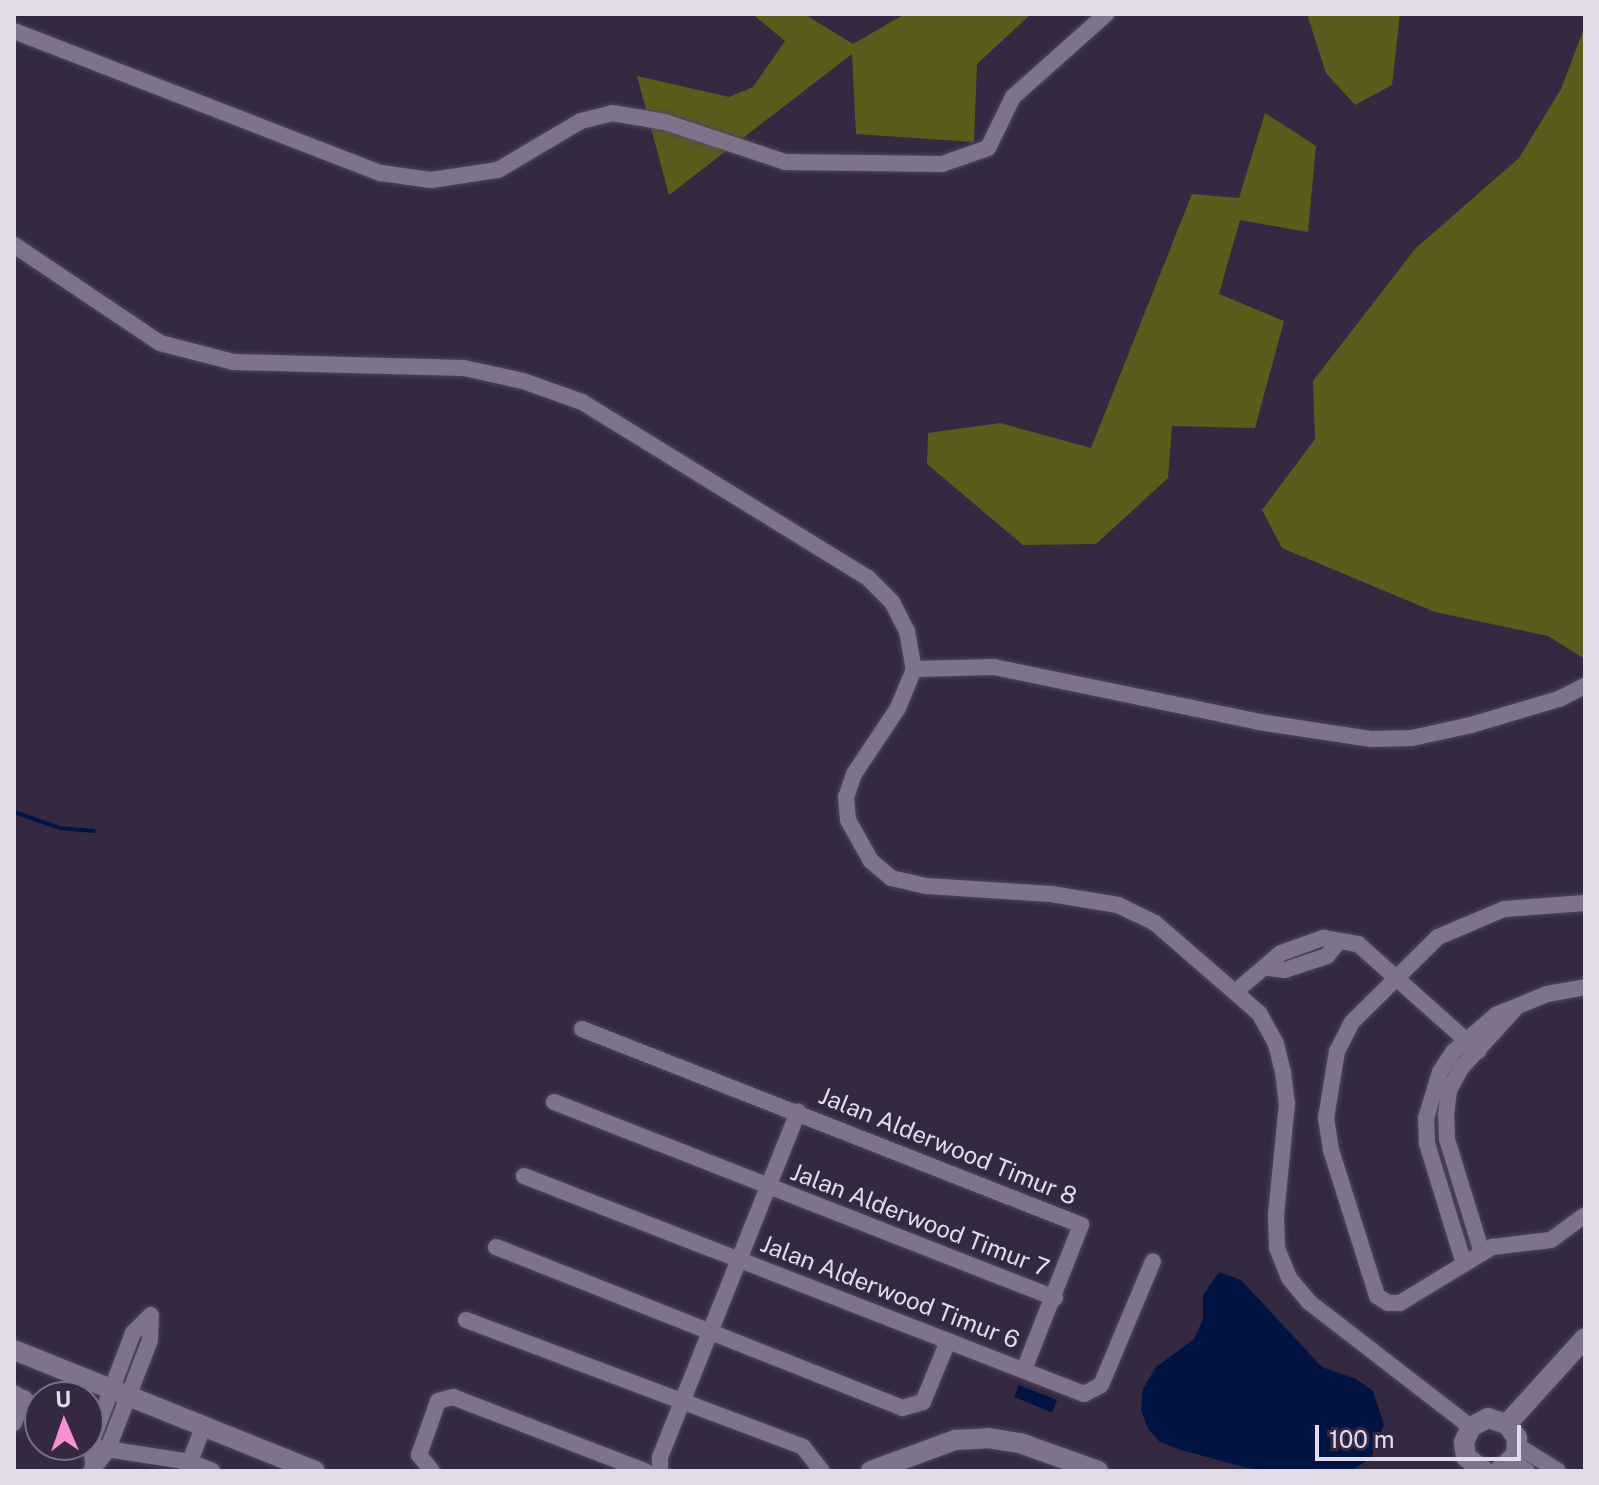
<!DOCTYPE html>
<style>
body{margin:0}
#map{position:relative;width:1599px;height:1485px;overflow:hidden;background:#342940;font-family:"Public Sans",sans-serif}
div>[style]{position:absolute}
.green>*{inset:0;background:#5b5c1c}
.water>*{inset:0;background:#001444;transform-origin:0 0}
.stream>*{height:4px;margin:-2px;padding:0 2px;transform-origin:2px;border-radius:2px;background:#001444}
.roads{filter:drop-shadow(0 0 2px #4f4659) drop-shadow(0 0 2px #4f4659)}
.minor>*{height:16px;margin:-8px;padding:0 8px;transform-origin:8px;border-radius:8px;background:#7f728c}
.tertiary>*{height:20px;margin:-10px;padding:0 10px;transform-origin:10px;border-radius:10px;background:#7f728c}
span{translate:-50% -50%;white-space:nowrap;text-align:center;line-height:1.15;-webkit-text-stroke:6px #342940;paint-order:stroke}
.street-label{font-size:24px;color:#e2dbea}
.frame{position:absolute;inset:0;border:16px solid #e2dbea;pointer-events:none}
.north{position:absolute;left:24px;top:1381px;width:80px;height:80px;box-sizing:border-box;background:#342940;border:2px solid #7a7084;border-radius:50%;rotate:358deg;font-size:22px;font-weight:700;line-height:32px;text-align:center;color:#e2dbea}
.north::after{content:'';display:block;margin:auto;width:28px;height:36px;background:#f591d3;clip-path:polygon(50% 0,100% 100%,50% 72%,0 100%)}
.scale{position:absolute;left:1315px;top:1425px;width:206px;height:36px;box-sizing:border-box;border:4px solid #e2dbea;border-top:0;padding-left:10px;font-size:24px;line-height:28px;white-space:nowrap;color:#e2dbea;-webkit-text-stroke:6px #342940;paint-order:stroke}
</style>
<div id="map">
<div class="green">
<i style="clip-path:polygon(759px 14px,804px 14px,853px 44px,905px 14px,1031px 14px,977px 64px,974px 142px,856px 134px,852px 54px,669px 195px,637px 76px,729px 97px,753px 87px,785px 41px,755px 16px)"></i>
<i style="clip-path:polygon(1307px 14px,1400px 14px,1392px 85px,1355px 105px,1326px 73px)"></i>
<i style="clip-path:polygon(1585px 26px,1585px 659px,1548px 636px,1435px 612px,1282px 548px,1262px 510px,1315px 439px,1313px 381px,1415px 249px,1519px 158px,1561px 89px)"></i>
<i style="clip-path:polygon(1265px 113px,1316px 146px,1308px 232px,1240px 220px,1219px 294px,1284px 321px,1255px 428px,1172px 426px,1168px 478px,1096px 544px,1023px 545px,927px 464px,928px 433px,1000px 423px,1091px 448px,1192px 194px,1239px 198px)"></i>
</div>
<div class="water">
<i style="clip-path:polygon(1219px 1272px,1241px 1280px,1322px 1367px,1356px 1379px,1373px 1391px,1384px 1425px,1371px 1458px,1351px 1471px,1259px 1471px,1181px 1450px,1160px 1442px,1148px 1429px,1141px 1410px,1143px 1389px,1156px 1367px,1194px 1339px,1203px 1319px,1203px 1295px)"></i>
<i style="left:1019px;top:1385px;width:41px;height:13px;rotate:22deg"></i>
</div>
<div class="stream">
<i style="left:14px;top:812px;width:49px;rotate:19.2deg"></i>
<i style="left:60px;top:828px;width:34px;rotate:5deg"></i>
</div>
<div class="roads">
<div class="minor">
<i style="left:14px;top:31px;width:394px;rotate:21.2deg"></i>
<i style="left:381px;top:173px;width:50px;rotate:8deg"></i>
<i style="left:431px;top:180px;width:68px;rotate:-8.5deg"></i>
<i style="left:498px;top:170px;width:96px;rotate:-30.6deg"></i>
<i style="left:581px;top:121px;width:32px;rotate:-14deg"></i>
<i style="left:612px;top:113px;width:54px;rotate:9.6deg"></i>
<i style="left:665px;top:122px;width:126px;rotate:18.4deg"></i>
<i style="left:785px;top:162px;width:157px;rotate:0.7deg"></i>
<i style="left:942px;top:164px;width:49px;rotate:-19.2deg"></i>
<i style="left:988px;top:148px;width:57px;rotate:-63.9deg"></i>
<i style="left:1013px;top:97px;width:125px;rotate:-41.7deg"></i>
<i style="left:14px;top:245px;width:176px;rotate:33.9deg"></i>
<i style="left:160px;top:343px;width:76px;rotate:14.4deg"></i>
<i style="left:234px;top:362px;width:230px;rotate:1.5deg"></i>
<i style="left:464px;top:368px;width:60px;rotate:12.4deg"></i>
<i style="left:523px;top:381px;width:63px;rotate:19.6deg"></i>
<i style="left:582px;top:402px;width:334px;rotate:31.6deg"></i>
<i style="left:867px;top:577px;width:35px;rotate:45deg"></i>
<i style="left:892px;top:602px;width:33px;rotate:63deg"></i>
<i style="left:907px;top:631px;width:39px;rotate:80deg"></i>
<i style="left:914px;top:669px;width:42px;rotate:112.3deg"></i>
<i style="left:898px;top:708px;width:79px;rotate:123.7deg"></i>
<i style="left:854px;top:774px;width:24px;rotate:109deg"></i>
<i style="left:846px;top:797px;width:23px;rotate:85deg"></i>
<i style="left:848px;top:820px;width:47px;rotate:60.7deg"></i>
<i style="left:871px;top:861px;width:26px;rotate:40deg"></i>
<i style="left:891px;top:878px;width:37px;rotate:13deg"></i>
<i style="left:927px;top:886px;width:124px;rotate:3.7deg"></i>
<i style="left:1051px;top:894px;width:68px;rotate:9.3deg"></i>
<i style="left:1118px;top:905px;width:41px;rotate:25.9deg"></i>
<i style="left:1155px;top:923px;width:138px;rotate:40.9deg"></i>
<i style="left:1259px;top:1013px;width:35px;rotate:61deg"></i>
<i style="left:1276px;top:1044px;width:29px;rotate:76deg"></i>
<i style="left:1283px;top:1072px;width:31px;rotate:83deg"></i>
<i style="left:1287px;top:1103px;width:114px;rotate:95.6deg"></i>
<i style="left:1276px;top:1216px;width:32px;rotate:88deg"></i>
<i style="left:1277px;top:1248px;width:32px;rotate:68deg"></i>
<i style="left:1289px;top:1278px;width:31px;rotate:50deg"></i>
<i style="left:1309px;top:1302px;width:205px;rotate:37.7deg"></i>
<i style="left:914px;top:669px;width:80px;rotate:-1.4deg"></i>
<i style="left:994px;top:667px;width:271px;rotate:11.7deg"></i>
<i style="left:1259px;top:722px;width:114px;rotate:8.6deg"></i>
<i style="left:1372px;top:739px;width:40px;rotate:-1.4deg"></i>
<i style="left:1412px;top:738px;width:60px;rotate:-12.4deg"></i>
<i style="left:1471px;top:725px;width:92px;rotate:-16.5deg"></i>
<i style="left:1559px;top:699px;width:29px;rotate:-27deg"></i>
<i style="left:1585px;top:903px;width:81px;rotate:175.8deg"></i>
<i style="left:1504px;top:909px;width:72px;rotate:157deg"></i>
<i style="left:1438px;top:937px;width:121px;rotate:135.3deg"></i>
<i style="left:1352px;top:1022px;width:33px;rotate:117deg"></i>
<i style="left:1337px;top:1051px;width:68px;rotate:99.3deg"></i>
<i style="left:1326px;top:1118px;width:32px;rotate:81deg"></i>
<i style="left:1331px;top:1150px;width:153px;rotate:72.5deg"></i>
<i style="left:1377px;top:1296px;width:13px;rotate:32deg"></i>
<i style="left:1388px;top:1303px;width:12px"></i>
<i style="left:1400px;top:1303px;width:108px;rotate:-31.3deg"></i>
<i style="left:1492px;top:1247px;width:59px;rotate:-6.8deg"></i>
<i style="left:1551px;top:1240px;width:42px;rotate:-36.3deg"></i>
<i style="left:1269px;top:968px;width:16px;rotate:7deg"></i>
<i style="left:1285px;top:970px;width:44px;rotate:-18.4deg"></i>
<i style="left:1327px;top:956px;width:19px;rotate:-51deg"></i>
<i style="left:1235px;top:992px;width:60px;rotate:-40.3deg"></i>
<i style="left:1281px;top:953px;width:45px;rotate:-19.7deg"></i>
<i style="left:1323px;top:938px;width:36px;rotate:10deg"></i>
<i style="left:1358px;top:944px;width:161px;rotate:41.7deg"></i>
<i style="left:582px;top:1029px;width:536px;rotate:21.44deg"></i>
<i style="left:1081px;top:1225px;width:156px;rotate:111.5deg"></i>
<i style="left:554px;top:1102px;width:538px;rotate:21.37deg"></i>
<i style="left:524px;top:1176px;width:601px;rotate:21.27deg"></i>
<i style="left:1084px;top:1394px;width:19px;rotate:-28deg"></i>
<i style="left:1101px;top:1385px;width:134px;rotate:-67.2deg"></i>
<i style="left:496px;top:1247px;width:437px;rotate:21.6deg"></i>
<i style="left:902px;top:1408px;width:22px;rotate:-16deg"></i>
<i style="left:923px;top:1402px;width:66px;rotate:-67.7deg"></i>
<i style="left:1482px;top:1253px;width:119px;rotate:-107.1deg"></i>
<i style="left:1447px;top:1139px;width:24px;rotate:-92deg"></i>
<i style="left:1446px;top:1115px;width:25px;rotate:-83deg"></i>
<i style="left:1449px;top:1090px;width:26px;rotate:-61deg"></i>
<i style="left:1462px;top:1067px;width:79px;rotate:-47.6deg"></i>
<i style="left:1464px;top:1264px;width:126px;rotate:-107.1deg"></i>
<i style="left:1427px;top:1144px;width:26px;rotate:-92deg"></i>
<i style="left:1426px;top:1118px;width:48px;rotate:-73.1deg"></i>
<i style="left:1440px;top:1072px;width:24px;rotate:-57deg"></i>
<i style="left:1453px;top:1052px;width:57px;rotate:-40.7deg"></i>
<i style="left:1496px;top:1015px;width:55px;rotate:-22.4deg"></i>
<i style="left:1547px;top:994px;width:39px;rotate:-10deg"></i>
<i style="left:466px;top:1320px;width:360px;rotate:20.6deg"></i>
<i style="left:803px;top:1447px;width:31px;rotate:52deg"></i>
<i style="left:14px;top:1393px;width:31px;rotate:32deg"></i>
<i style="left:14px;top:1423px;width:27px;rotate:-68deg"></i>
<i style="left:1518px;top:1446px;width:47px;rotate:32deg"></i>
<i style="left:100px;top:1448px;width:91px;rotate:8.8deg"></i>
<i style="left:190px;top:1462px;width:24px;rotate:22deg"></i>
<i style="left:1512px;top:1462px;width:17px;rotate:31deg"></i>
<i style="left:93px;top:1464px;width:21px;rotate:-95deg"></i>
<i style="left:91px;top:1443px;width:118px;rotate:-69.1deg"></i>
<i style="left:133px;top:1333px;width:25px;rotate:-45deg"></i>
<i style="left:187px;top:1469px;width:47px;rotate:-68.9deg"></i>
<i style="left:91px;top:1471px;width:26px;rotate:-51deg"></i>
<i style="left:107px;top:1451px;width:119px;rotate:-68.8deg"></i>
<i style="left:150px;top:1340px;width:25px;rotate:-88deg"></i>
<i style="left:432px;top:1471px;width:21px;rotate:-129deg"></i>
<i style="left:419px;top:1455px;width:57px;rotate:-70.6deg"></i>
<i style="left:438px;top:1401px;width:16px;rotate:-15deg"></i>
<i style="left:453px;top:1397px;width:206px;rotate:21.1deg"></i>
<i style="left:660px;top:1471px;width:14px;rotate:-90deg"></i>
<i style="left:660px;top:1457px;width:372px;rotate:-68.2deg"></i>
</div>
<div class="tertiary">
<i style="left:14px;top:1350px;width:324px;rotate:21.9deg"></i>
<i style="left:1507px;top:1424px;width:116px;rotate:-47.8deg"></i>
<i style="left:871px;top:1471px;width:90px;rotate:-20.3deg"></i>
<i style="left:955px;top:1440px;width:33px;rotate:-3deg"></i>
<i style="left:988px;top:1438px;width:32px;rotate:9deg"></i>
<i style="left:1020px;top:1443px;width:83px;rotate:19.7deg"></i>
<i style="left:1484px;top:1471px;width:23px;rotate:-142deg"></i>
<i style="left:1466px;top:1457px;width:15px;rotate:-98deg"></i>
<i style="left:1464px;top:1442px;width:17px;rotate:-65deg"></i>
<i style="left:1471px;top:1427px;width:19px;rotate:-28deg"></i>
<i style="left:1488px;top:1418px;width:20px;rotate:18deg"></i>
<i style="left:1507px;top:1424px;width:17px;rotate:54deg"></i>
<i style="left:1517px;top:1438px;width:17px;rotate:93deg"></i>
<i style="left:1516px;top:1455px;width:23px;rotate:137deg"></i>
</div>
</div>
<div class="street-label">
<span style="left:948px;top:1146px;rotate:22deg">Jalan Alderwood Timur 8</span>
<span style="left:920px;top:1220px;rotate:21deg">Jalan Alderwood Timur 7</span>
<span style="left:890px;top:1292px;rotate:21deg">Jalan Alderwood Timur 6</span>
</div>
<div class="frame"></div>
<div class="north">U</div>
<div class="scale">100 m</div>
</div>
